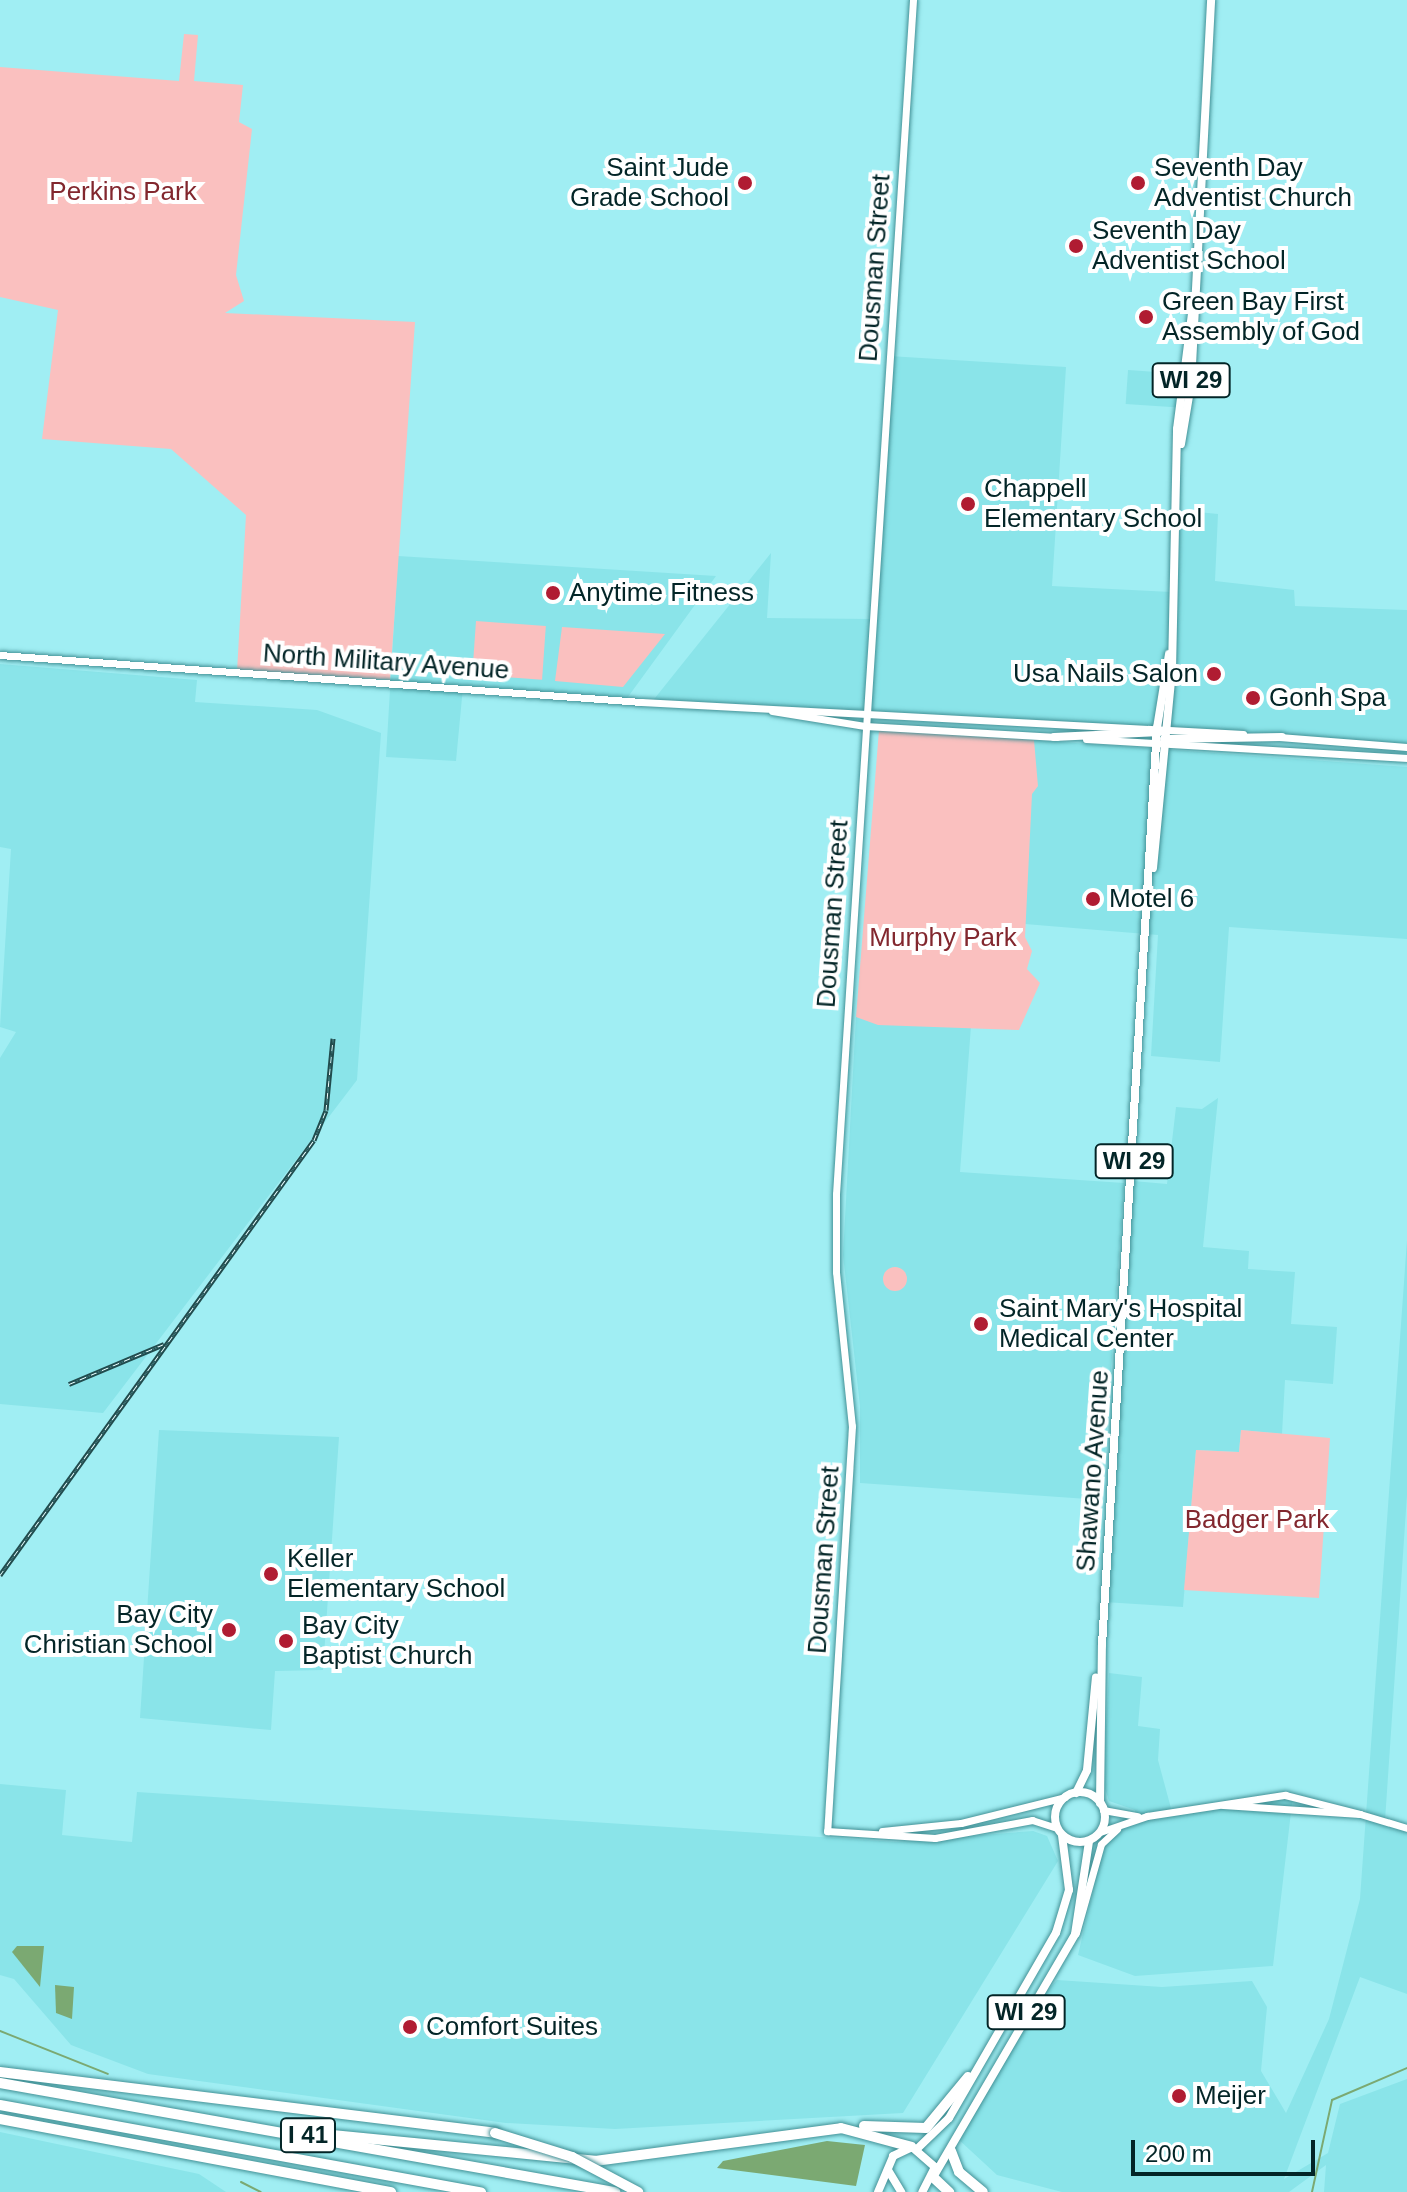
<!DOCTYPE html>
<style>
body{margin:0}
#map{position:relative;width:1407px;height:2192px;overflow:hidden;background:#a0eef3;font-family:Helvetica,sans-serif}
div>[style]{position:absolute}
.built>*{inset:0;background:#8ae4e9;transform-origin:0 0}
.green>*{inset:0;background:#fac0bf;transform-origin:0 0}
.round{border-radius:50%}
.water>*{inset:0;background:#7ba972}
.stream>*{height:2px;margin:-1px;padding:0 1px;transform-origin:1px;border-radius:1px;background:#7ba972}
.roads{filter:drop-shadow(0 0 2px #439196) drop-shadow(0 0 2px #439196)}
.secondary>*{height:7px;margin:-3.5px;padding:0 3.5px;transform-origin:3.5px;border-radius:3.5px;background:#fff}
.primary>*{height:8px;margin:-4px;padding:0 4px;transform-origin:4px;border-radius:4px;background:#fff}
.primary>.ring{margin:-4px;padding:0;box-sizing:content-box;background:none;border:8px solid #fff;border-radius:50%}
.highway>*{height:10px;margin:-5px;padding:0 5px;transform-origin:5px;border-radius:5px;background:#fff}
.rail>*{height:5px;margin-top:-2.5px;transform-origin:0;background:repeating-linear-gradient(90deg,#fff 0 6px,#214b4d 0 12px);box-sizing:border-box;border-block:2px solid #214b4d}
.bridges{filter:drop-shadow(0 0 2px #439196) drop-shadow(0 0 2px #439196)}
.highway-bridge>*{height:10px;margin:-5px;padding:0 5px;transform-origin:5px;border-radius:5px;background:#fff}
.dots>*{width:22px;height:22px;translate:-50% -50%;box-sizing:border-box;border:4px solid #fff;border-radius:50%}
span{translate:-50% -50%;white-space:nowrap;text-align:center;line-height:1.15;-webkit-text-stroke:8px #fff;paint-order:stroke}
.shield-label span{padding:2px 6px;background:#fff;border:2px solid;border-radius:6px;-webkit-text-stroke-width:0}
.shield-label{font-size:24px;color:#032527;font-weight:700}
.poi-label{font-size:26px;color:#032527}
.right{translate:-100% -50%;text-align:right}
.left{translate:0 -50%;text-align:left}
.park-label{font-size:26px;color:#82272e}
.street-label{font-size:26px;color:#032527}
.scale{position:absolute;left:1131px;top:2140px;width:184px;height:36px;box-sizing:border-box;border:4px solid #032527;border-top:0;padding-left:10px;font-size:24px;line-height:28px;white-space:nowrap;color:#032527;-webkit-text-stroke:6px #fff;paint-order:stroke}
</style>
<div id="map">
<div class="built">
<i style="clip-path:polygon(889px 356px,1066px 367px,1052px 586px,1171px 592px,1177px 510px,1218px 514px,1215px 581px,1294px 590px,1295px 606px,1407px 610px,1407px 747px,651px 703px,771px 553px,767px 618px,872px 619px)"></i>
<i style="left:1128px;top:370px;width:53px;height:34px;rotate:4deg"></i>
<i style="clip-path:polygon(398px 556px,716px 576px,625px 701px,463px 687px,456px 761px,386px 757px)"></i>
<i style="clip-path:polygon(0 664px,197px 680px,195px 702px,317px 710px,381px 733px,357px 1080px,103px 1413px,0 1404px,0 1058px,16px 1032px,0 1027px,11px 849px,0 847px)"></i>
<i style="clip-path:polygon(1034px 740px,1407px 767px,1407px 939px,1229px 927px,1220px 1062px,1151px 1056px,1158px 935px,1025px 924px)"></i>
<i style="clip-path:polygon(856px 1017px,971px 1026px,960px 1172px,1124px 1183px,1102px 1500px,860px 1483px,860px 1406px,843px 1255px)"></i>
<i style="clip-path:polygon(1218px 1098px,1203px 1247px,1249px 1251px,1248px 1269px,1295px 1272px,1291px 1324px,1337px 1327px,1333px 1384px,1285px 1380px,1282px 1434px,1241px 1430px,1239px 1452px,1196px 1450px,1183px 1607px,1104px 1602px,1133px 1181px,1167px 1184px,1176px 1107px,1202px 1109px)"></i>
<i style="clip-path:polygon(1407px 1240px,1407px 1495px,1385px 1821px,1407px 1828px,1407px 1994px,1360px 1977px,1284px 2179px,1328px 2153px,1340px 2104px,1407px 2079px,1407px 2192px,1324px 2192px,1326px 2165px,1289px 2192px,1062px 2192px,997px 2175px,957px 2138px,1021px 2020px,1057px 1980px,1162px 1987px,1252px 1981px,1267px 2007px,1261px 2071px,1286px 2113px,1329px 2019px,1360px 1899px)"></i>
<i style="clip-path:polygon(159px 1430px,339px 1437px,323px 1670px,275px 1671px,271px 1730px,140px 1718px)"></i>
<i style="clip-path:polygon(1109px 1673px,1142px 1677px,1138px 1726px,1160px 1729px,1158px 1760px,1172px 1812px,1293px 1795px,1273px 1966px,1135px 1976px,1078px 1955px,1103px 1848px,1095px 1837px,1136px 1819px,1135px 1810px,1109px 1801px,1103px 1782px)"></i>
<i style="clip-path:polygon(0 1784px,66px 1790px,62px 1835px,132px 1842px,137px 1792px,896px 1842px,1033px 1831px,1047px 1836px,1058px 1861px,903px 2113px,615px 2129px,506px 2123px,148px 2074px,71px 2045px,14px 1979px,0 1975px)"></i>
<i style="clip-path:polygon(0 2132px,199px 2174px,226px 2192px,0 2192px)"></i>
</div>
<div class="green">
<i style="clip-path:polygon(184px 34px,198px 35px,194px 81px,243px 85px,239px 122px,252px 129px,236px 275px,244px 301px,225px 313px,415px 322px,390px 680px,237px 671px,246px 515px,171px 449px,42px 439px,58px 310px,0 297px,0 67px,179px 81px)"></i>
<i style="left:476px;top:621px;width:70px;height:54px;rotate:4deg"></i>
<i style="clip-path:polygon(562px 627px,665px 634px,623px 687px,555px 681px)"></i>
<i style="clip-path:polygon(879px 730px,1034px 740px,1038px 786px,1032px 794px,1025px 937px,1032px 951px,1027px 969px,1040px 983px,1019px 1030px,878px 1025px,856px 1017px)"></i>
<i class="round" style="left:883px;top:1267px;width:24px;height:24px"></i>
<i style="clip-path:polygon(1241px 1430px,1330px 1438px,1319px 1598px,1184px 1590px,1196px 1450px,1239px 1452px)"></i>
</div>
<div class="water">
<i style="clip-path:polygon(17px 1946px,44px 1946px,40px 1987px,12px 1952px)"></i>
<i style="clip-path:polygon(55px 1985px,74px 1987px,72px 2019px,56px 2013px)"></i>
<i style="clip-path:polygon(827px 2141px,865px 2145px,856px 2186px,717px 2168px,723px 2161px)"></i>
</div>
<div class="stream">
<i style="left:0;top:2031px;width:116px;rotate:21.7deg"></i>
<i style="left:241px;top:2182px;width:22px;rotate:27deg"></i>
<i style="left:1312px;top:2192px;width:94px;rotate:-77.7deg"></i>
<i style="left:1332px;top:2100px;width:82px;rotate:-23.1deg"></i>
</div>
<div class="roads">
<div class="secondary">
<i style="left:913px;top:0;width:1196px;rotate:93.69deg"></i>
<i style="left:836px;top:1194px;width:78px;rotate:90deg"></i>
<i style="left:836px;top:1272px;width:155px;rotate:84.1deg"></i>
<i style="left:852px;top:1426px;width:406px;rotate:93.5deg"></i>
<i style="left:827px;top:1831px;width:108px;rotate:3.7deg"></i>
<i style="left:935px;top:1838px;width:99px;rotate:-10.5deg"></i>
<i style="left:1032px;top:1820px;width:26px;rotate:18deg"></i>
<i style="left:0;top:655px;width:643px;rotate:4.19deg"></i>
<i style="left:641px;top:702px;width:603px;rotate:3.04deg"></i>
<i style="left:772px;top:711px;width:94px;rotate:9.2deg"></i>
<i style="left:865px;top:726px;width:192px;rotate:3.3deg"></i>
<i style="left:1279px;top:737px;width:128px;rotate:4.5deg"></i>
<i style="left:1086px;top:739px;width:322px;rotate:3.4deg"></i>
<i style="left:1223px;top:1805px;width:137px;rotate:3.8deg"></i>
<i style="left:1360px;top:1814px;width:49px;rotate:16.6deg"></i>
<i style="left:1103px;top:1810px;width:35px;rotate:10deg"></i>
<i style="left:882px;top:1831px;width:79px;rotate:-5.8deg"></i>
<i style="left:961px;top:1823px;width:107px;rotate:-14deg"></i>
<i style="left:1100px;top:1832px;width:50px;rotate:-18.8deg"></i>
<i style="left:1147px;top:1816px;width:140px;rotate:-8.7deg"></i>
<i style="left:1285px;top:1795px;width:77px;rotate:14.2deg"></i>
<i style="left:1076px;top:1933px;width:92px;rotate:-74.3deg"></i>
<i style="left:1101px;top:1844px;width:22px;rotate:-43deg"></i>
</div>
<div class="primary">
<i style="left:1181px;top:444px;width:61px;rotate:-80.5deg"></i>
<i style="left:1191px;top:384px;width:385px;rotate:-87deg"></i>
<i style="left:1054px;top:737px;width:106px;rotate:-2.7deg"></i>
<i style="left:1164px;top:739px;width:118px;rotate:-1deg"></i>
<i style="left:1153px;top:868px;width:199px;rotate:-84.5deg"></i>
<i style="left:1172px;top:670px;width:241px;rotate:-88.8deg"></i>
<i style="left:1177px;top:429px;width:117px;rotate:-82.6deg"></i>
<i class="ring" style="left:1055px;top:1792px;width:42px;height:42px"></i>
<i style="left:1076px;top:1793px;width:25px;rotate:-64deg"></i>
<i style="left:1087px;top:1770px;width:93px;rotate:-84.5deg"></i>
<i style="left:1100px;top:1803px;width:158px;rotate:-89.3deg"></i>
<i style="left:1102px;top:1645px;width:919px;rotate:-86.57deg"></i>
<i style="left:1157px;top:728px;width:75px;rotate:-80.8deg"></i>
<i style="left:918px;top:2148px;width:43px;rotate:-44.1deg"></i>
<i style="left:949px;top:2118px;width:214px;rotate:-60deg"></i>
<i style="left:1056px;top:1933px;width:45px;rotate:-73.2deg"></i>
<i style="left:1069px;top:1890px;width:55px;rotate:-97.3deg"></i>
<i style="left:888px;top:2170px;width:26px;rotate:59deg"></i>
<i style="left:935px;top:2174px;width:278px;rotate:-59.7deg"></i>
<i style="left:1075px;top:1934px;width:94px;rotate:-81.4deg"></i>
<i style="left:878px;top:2192px;width:39px;rotate:-67deg"></i>
<i style="left:893px;top:2156px;width:21px;rotate:-25deg"></i>
<i style="left:912px;top:2147px;width:30px;rotate:41deg"></i>
<i style="left:935px;top:2167px;width:28px;rotate:117deg"></i>
</div>
<div class="highway">
<i style="left:0;top:2072px;width:499px;rotate:7deg"></i>
<i style="left:0;top:2083px;width:625px;rotate:10.05deg"></i>
<i style="left:0;top:2105px;width:489px;rotate:10.3deg"></i>
<i style="left:0;top:2119px;width:398px;rotate:10.6deg"></i>
<i style="left:864px;top:2126px;width:62px;rotate:1.8deg"></i>
<i style="left:926px;top:2128px;width:66px;rotate:-50.5deg"></i>
<i style="left:322px;top:2134px;width:274px;rotate:5.6deg"></i>
<i style="left:595px;top:2161px;width:248px;rotate:-7.6deg"></i>
<i style="left:841px;top:2128px;width:73px;rotate:15deg"></i>
<i style="left:951px;top:2151px;width:22px;rotate:69deg"></i>
<i style="left:959px;top:2172px;width:31px;rotate:40deg"></i>
<i style="left:934px;top:2178px;width:21px;rotate:43deg"></i>
</div>
</div>
<div class="rail">
<i style="left:69px;top:1384px;width:103px;rotate:-22.8deg"></i>
<i style="left:0;top:1575px;width:536px;rotate:-54.18deg"></i>
<i style="left:314px;top:1140px;width:32px;rotate:-68deg"></i>
<i style="left:326px;top:1110px;width:72px;rotate:-84.4deg"></i>
</div>
<div class="bridges">
<div class="highway-bridge">
<i style="left:495px;top:2133px;width:81px;rotate:17.3deg"></i>
<i style="left:572px;top:2157px;width:75px;rotate:27.9deg"></i>
</div>
</div>
<div class="dots">
<i style="left:745px;top:183px;background:#b01c32"></i>
<i style="left:1138px;top:183px;background:#b01c32"></i>
<i style="left:1076px;top:246px;background:#b01c32"></i>
<i style="left:1146px;top:317px;background:#b01c32"></i>
<i style="left:968px;top:504px;background:#b01c32"></i>
<i style="left:553px;top:593px;background:#b01c32"></i>
<i style="left:1214px;top:674px;background:#b01c32"></i>
<i style="left:1253px;top:698px;background:#b01c32"></i>
<i style="left:1093px;top:899px;background:#b01c32"></i>
<i style="left:981px;top:1324px;background:#b01c32"></i>
<i style="left:271px;top:1574px;background:#b01c32"></i>
<i style="left:229px;top:1630px;background:#b01c32"></i>
<i style="left:286px;top:1641px;background:#b01c32"></i>
<i style="left:410px;top:2027px;background:#b01c32"></i>
<i style="left:1179px;top:2096px;background:#b01c32"></i>
</div>
<div class="shield-label">
<span style="left:1191px;top:380px">WI 29</span>
<span style="left:1134px;top:1161px">WI 29</span>
<span style="left:1026px;top:2012px">WI 29</span>
<span style="left:308px;top:2135px">I 41</span>
</div>
<div class="poi-label">
<span class="right" style="left:729px;top:183px">Saint Jude<br>Grade School</span>
<span class="left" style="left:1154px;top:183px">Seventh Day<br>Adventist Church</span>
<span class="left" style="left:1092px;top:246px">Seventh Day<br>Adventist School</span>
<span class="left" style="left:1162px;top:317px">Green Bay First<br>Assembly of God</span>
<span class="left" style="left:984px;top:504px">Chappell<br>Elementary School</span>
<span class="left" style="left:569px;top:593px">Anytime Fitness</span>
<span class="right" style="left:1198px;top:674px">Usa Nails Salon</span>
<span class="left" style="left:1269px;top:698px">Gonh Spa</span>
<span class="left" style="left:1109px;top:899px">Motel 6</span>
<span class="left" style="left:999px;top:1324px">Saint Mary's Hospital<br>Medical Center</span>
<span class="left" style="left:287px;top:1574px">Keller<br>Elementary School</span>
<span class="right" style="left:213px;top:1630px">Bay City<br>Christian School</span>
<span class="left" style="left:302px;top:1641px">Bay City<br>Baptist Church</span>
<span class="left" style="left:426px;top:2027px">Comfort Suites</span>
<span class="left" style="left:1195px;top:2096px">Meijer</span>
</div>
<div class="park-label">
<span style="left:123px;top:192px">Perkins Park</span>
<span style="left:943px;top:938px">Murphy Park</span>
<span style="left:1257px;top:1520px">Badger Park</span>
</div>
<div class="street-label">
<span style="left:875px;top:268px;rotate:-86deg">Dousman Street</span>
<span style="left:386px;top:662px;rotate:4deg">North Military Avenue</span>
<span style="left:833px;top:914px;rotate:-86deg">Dousman Street</span>
<span style="left:1093px;top:1471px;rotate:-86deg">Shawano Avenue</span>
<span style="left:824px;top:1560px;rotate:-86deg">Dousman Street</span>
</div>
<div class="scale">200 m</div>
</div>
